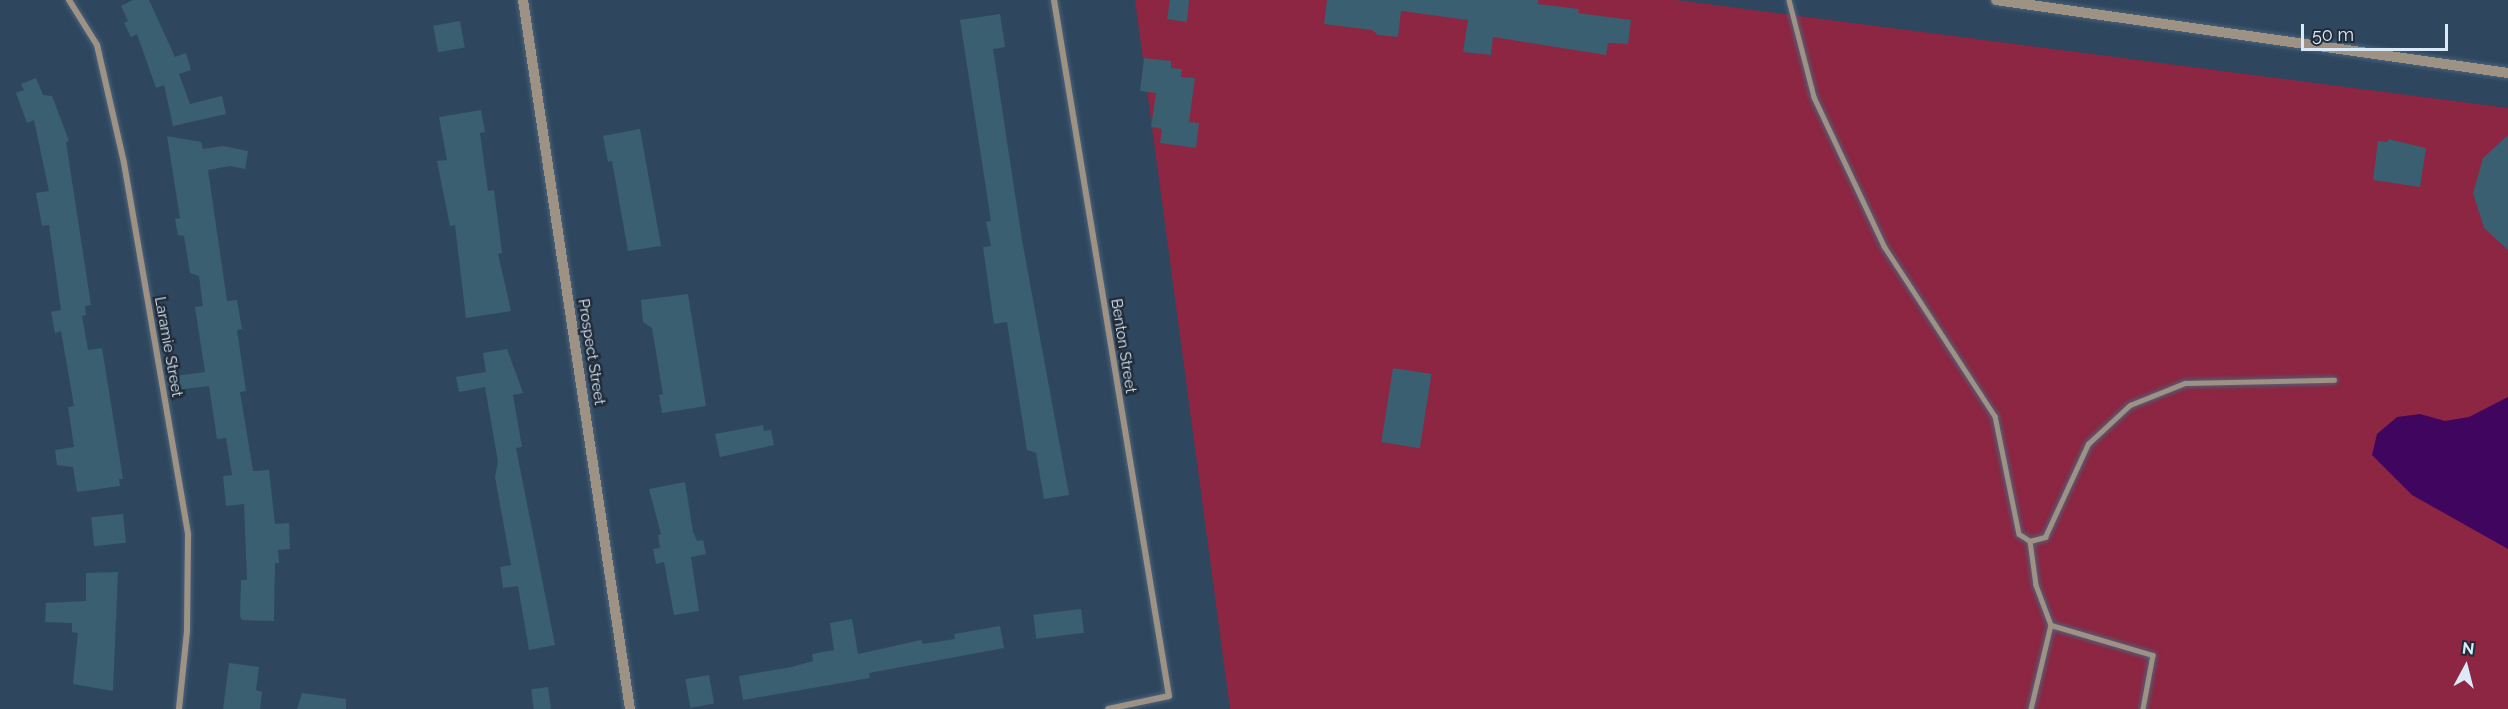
<!DOCTYPE html>
<style>
body{margin:0}
#map{position:relative;width:2508px;height:709px;overflow:hidden;background:#2e475f;font-family:Raleway,sans-serif}
div>[style]{position:absolute}
.green>*{inset:0;background:#8c2642}
.water>*{inset:0;background:#40065f}
.building>*{inset:0;background:#395f70;transform-origin:0 0}
.roads{filter:drop-shadow(0 0 2px #4d647b) drop-shadow(0 0 2px #4d647b)}
.service>*{height:4.5px;margin:-2.25px;padding:0 2.25px;transform-origin:2.25px;border-radius:2.25px;background:#9e9285}
.minor>*{height:6px;margin:-3px;padding:0 3px;transform-origin:3px;border-radius:3px;background:#9e9285}
.tertiary>*{height:10px;margin:-5px;padding:0 5px;transform-origin:5px;border-radius:5px;background:#9e9285}
span{translate:-50% -50%;white-space:nowrap;text-align:center;line-height:1.15;-webkit-text-stroke:5px #212c38;paint-order:stroke}
.street-label{font-size:15px;color:#dbeaf9}
.north{position:absolute;left:2436px;top:637px;width:60px;height:60px;-webkit-text-stroke:4px #212c38;paint-order:stroke;rotate:7deg;font-size:16px;font-weight:700;line-height:24px;text-align:center;color:#dbeaf9}
.north::after{content:'';display:block;margin:auto;width:21px;height:27px;background:#dbeaf9;clip-path:polygon(50% 0,100% 100%,50% 72%,0 100%)}
.scale{position:absolute;left:2301px;top:24px;width:147px;height:27px;box-sizing:border-box;border:3px solid #dbeaf9;border-top:0;padding-left:8px;font-size:18px;line-height:21px;white-space:nowrap;color:#dbeaf9;-webkit-text-stroke:4px #212c38;paint-order:stroke}
</style>
<div id="map">
<div class="green">
<i style="clip-path:polygon(1135px 0,1676px 0,2508px 108px,2508px 709px,1230px 709px)"></i>
</div>
<div class="water">
<i style="clip-path:polygon(2508px 397px,2508px 549px,2412px 495px,2372px 455px,2377px 434px,2397px 417px,2420px 414px,2445px 421px,2469px 417px)"></i>
</div>
<div class="building">
<i style="clip-path:polygon(133px 0,149px 0,175px 57px,186px 53px,191px 70px,179px 74px,190px 104px,222px 96px,226px 114px,173px 126px,164px 85px,156px 88px,137px 34px,131px 37px,124px 23px,128px 21px,121px 6px)"></i>
<i style="clip-path:polygon(1170px 0,1189px 0,1187px 22px,1167px 19px)"></i>
<i style="clip-path:polygon(1327px 0,1538px 0,1538px 4px,1579px 9px,1578px 13px,1631px 20px,1628px 44px,1608px 43px,1606px 55px,1493px 37px,1491px 55px,1463px 52px,1468px 20px,1401px 11px,1398px 37px,1378px 35px,1372px 30px,1324px 24px)"></i>
<i style="clip-path:polygon(1000px 14px,1005px 47px,993px 49px,1022px 240px,1069px 495px,1044px 499px,1036px 453px,1027px 450px,1007px 322px,994px 324px,983px 247px,991px 246px,986px 222px,991px 221px,960px 20px)"></i>
<i style="left:460px;top:21px;width:27px;height:27px;rotate:80deg"></i>
<i style="clip-path:polygon(1144px 58px,1171px 61px,1171px 68px,1182px 69px,1181px 77px,1195px 78px,1189px 122px,1199px 123px,1196px 148px,1160px 143px,1162px 129px,1151px 127px,1156px 93px,1140px 91px)"></i>
<i style="clip-path:polygon(36px 78px,43px 95px,52px 96px,69px 141px,66px 142px,91px 305px,85px 306px,86px 315px,82px 316px,88px 350px,102px 348px,123px 479px,119px 479px,120px 486px,77px 492px,73px 467px,57px 465px,55px 450px,74px 447px,68px 407px,74px 406px,61px 331px,55px 333px,51px 312px,61px 310px,49px 225px,42px 226px,36px 193px,49px 191px,34px 120px,27px 123px,16px 93px,24px 90px,21px 84px)"></i>
<i style="clip-path:polygon(481px 110px,485px 132px,480px 133px,488px 191px,494px 190px,502px 253px,498px 254px,511px 311px,466px 318px,455px 225px,450px 226px,437px 161px,447px 160px,439px 117px)"></i>
<i style="clip-path:polygon(640px 129px,661px 246px,628px 251px,612px 161px,608px 162px,603px 136px)"></i>
<i style="clip-path:polygon(2508px 135px,2508px 250px,2484px 228px,2473px 193px,2483px 158px)"></i>
<i style="clip-path:polygon(167px 136px,201px 142px,203px 149px,223px 146px,248px 151px,245px 169px,230px 166px,208px 170px,227px 301px,237px 300px,242px 329px,237px 330px,246px 391px,240px 392px,253px 471px,269px 470px,275px 524px,289px 523px,290px 549px,278px 550px,279px 563px,275px 563px,274px 621px,242px 620px,240px 616px,241px 580px,247px 580px,244px 504px,226px 506px,223px 476px,232px 475px,226px 438px,217px 439px,209px 386px,177px 390px,175px 376px,205px 372px,195px 307px,203px 306px,199px 276px,190px 273px,184px 236px,178px 235px,175px 219px,180px 218px)"></i>
<i style="clip-path:polygon(2388px 139px,2426px 148px,2420px 187px,2373px 180px,2378px 141px,2388px 142px)"></i>
<i style="clip-path:polygon(688px 294px,706px 406px,662px 413px,659px 395px,663px 394px,652px 328px,643px 322px,641px 300px)"></i>
<i style="clip-path:polygon(507px 349px,523px 393px,513px 395px,522px 447px,516px 448px,555px 645px,529px 650px,518px 586px,503px 588px,500px 567px,511px 565px,495px 477px,498px 462px,485px 387px,459px 392px,456px 377px,486px 372px,483px 353px)"></i>
<i style="left:1393px;top:368px;width:39px;height:75px;rotate:9deg"></i>
<i style="clip-path:polygon(763px 425px,764px 431px,771px 430px,774px 445px,720px 457px,715px 434px)"></i>
<i style="clip-path:polygon(685px 482px,693px 532px,697px 541px,703px 540px,706px 554px,691px 557px,699px 611px,674px 615px,664px 562px,656px 564px,653px 549px,660px 548px,658px 535px,661px 534px,649px 489px)"></i>
<i style="left:123px;top:514px;width:29px;height:32px;rotate:84deg"></i>
<i style="clip-path:polygon(118px 572px,113px 691px,73px 684px,78px 633px,72px 632px,72px 623px,45px 622px,46px 603px,86px 601px,86px 573px)"></i>
<i style="left:1081px;top:609px;width:24px;height:48px;rotate:83deg"></i>
<i style="clip-path:polygon(852px 619px,858px 654px,921px 640px,923px 644px,955px 639px,954px 634px,1000px 626px,1004px 648px,869px 673px,870px 678px,743px 700px,739px 676px,792px 667px,813px 661px,812px 654px,834px 650px,830px 623px)"></i>
<i style="clip-path:polygon(229px 663px,259px 667px,256px 690px,262px 692px,260px 709px,223px 709px)"></i>
<i style="left:709px;top:675px;width:29px;height:24px;rotate:80deg"></i>
<i style="left:548px;top:687px;width:22px;height:17px;rotate:82deg"></i>
<i style="clip-path:polygon(302px 693px,346px 699px,346px 709px,297px 709px)"></i>
</div>
<div class="roads">
<div class="service">
<i style="left:1789px;top:0;width:100px;rotate:75.5deg"></i>
<i style="left:1814px;top:97px;width:165px;rotate:64.8deg"></i>
<i style="left:1884px;top:246px;width:203px;rotate:56.9deg"></i>
<i style="left:1995px;top:416px;width:120px;rotate:78.5deg"></i>
<i style="left:2019px;top:534px;width:13px;rotate:32deg"></i>
<i style="left:2030px;top:541px;width:16px;rotate:-15deg"></i>
<i style="left:2045px;top:537px;width:102px;rotate:-65.2deg"></i>
<i style="left:2088px;top:444px;width:57px;rotate:-42.9deg"></i>
<i style="left:2130px;top:405px;width:59px;rotate:-21.8deg"></i>
<i style="left:2185px;top:383px;width:149px;rotate:-1.2deg"></i>
<i style="left:2030px;top:541px;width:44px;rotate:82.2deg"></i>
<i style="left:2036px;top:585px;width:43px;rotate:69.4deg"></i>
<i style="left:2051px;top:625px;width:86px;rotate:103.4deg"></i>
<i style="left:2051px;top:625px;width:106px;rotate:16.4deg"></i>
<i style="left:2153px;top:655px;width:55px;rotate:100.5deg"></i>
</div>
<div class="minor">
<i style="left:69px;top:0;width:53px;rotate:58.1deg"></i>
<i style="left:97px;top:45px;width:121px;rotate:77.1deg"></i>
<i style="left:124px;top:163px;width:377px;rotate:80.2deg"></i>
<i style="left:188px;top:535px;width:96px;rotate:90.6deg"></i>
<i style="left:187px;top:631px;width:78px;rotate:95.9deg"></i>
<i style="left:1054px;top:0;width:705px;rotate:80.62deg"></i>
<i style="left:1169px;top:696px;width:62px;rotate:168deg"></i>
</div>
<div class="tertiary">
<i style="left:523px;top:0;width:717px;rotate:81.42deg"></i>
<i style="left:1996px;top:0;width:517px;rotate:8.11deg"></i>
</div>
</div>
<div class="street-label">
<span style="left:1123px;top:346px;rotate:81deg">Benton Street</span>
<span style="left:168px;top:347px;rotate:80deg">Laramie Street</span>
<span style="left:591px;top:352px;rotate:81deg">Prospect Street</span>
</div>
<div class="north">N</div>
<div class="scale">50 m</div>
</div>
